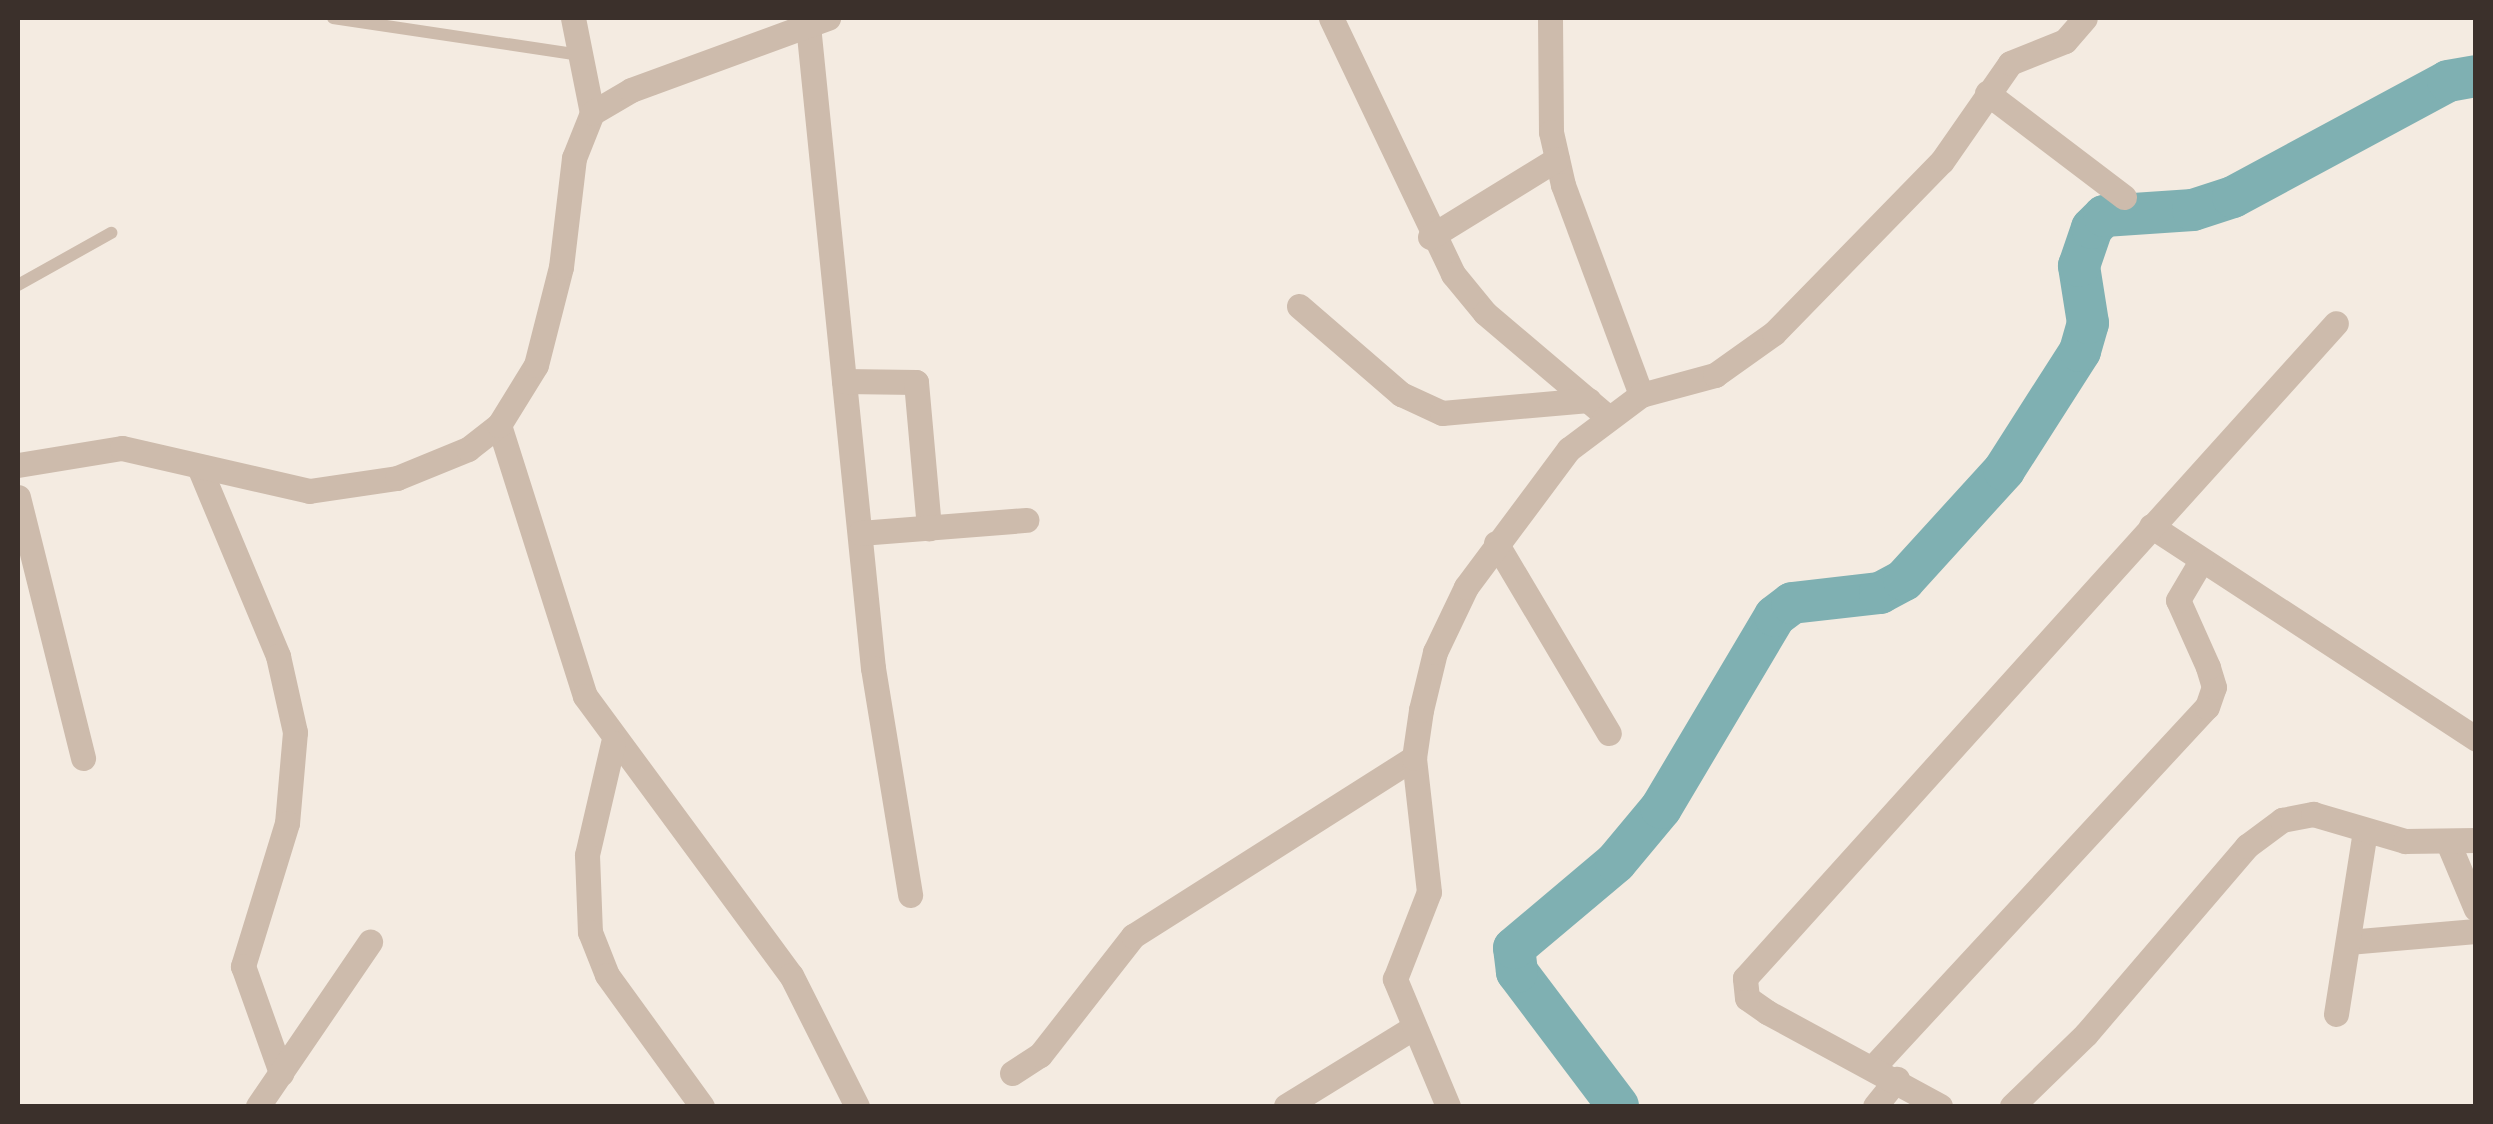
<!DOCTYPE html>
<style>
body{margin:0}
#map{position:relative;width:2493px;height:1124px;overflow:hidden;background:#f4ebe1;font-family:Mulish,sans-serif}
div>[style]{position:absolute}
.river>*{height:42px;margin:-21px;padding:0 21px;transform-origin:21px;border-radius:21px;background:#7fb0b2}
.service>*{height:12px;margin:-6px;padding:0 6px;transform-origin:6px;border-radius:6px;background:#cdbbac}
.minor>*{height:25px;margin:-12.5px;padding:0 12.5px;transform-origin:12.5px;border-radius:12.5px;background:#cdbbac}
.tertiary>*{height:25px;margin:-12.5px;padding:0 12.5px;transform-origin:12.5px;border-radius:12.5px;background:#cdbbac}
span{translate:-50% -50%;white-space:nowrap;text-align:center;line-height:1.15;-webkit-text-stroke:9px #fbf5ee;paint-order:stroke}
.frame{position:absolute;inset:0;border:20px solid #3b302b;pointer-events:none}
</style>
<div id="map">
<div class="river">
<i style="left:1618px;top:1106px;width:168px;rotate:-127deg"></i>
<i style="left:1517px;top:972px;width:24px;rotate:-97deg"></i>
<i style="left:1514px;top:948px;width:133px;rotate:-40.1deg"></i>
<i style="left:1616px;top:862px;width:70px;rotate:-50.2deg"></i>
<i style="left:1661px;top:808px;width:223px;rotate:-59.3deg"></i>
<i style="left:1775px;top:616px;width:21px;rotate:-37deg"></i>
<i style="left:1792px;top:603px;width:89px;rotate:-6.5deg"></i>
<i style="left:1880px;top:593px;width:27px;rotate:-28deg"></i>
<i style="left:1904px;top:580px;width:149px;rotate:-47.7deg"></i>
<i style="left:2004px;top:470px;width:141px;rotate:-57.4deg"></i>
<i style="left:2080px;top:351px;width:29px;rotate:-74deg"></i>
<i style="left:2088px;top:323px;width:58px;rotate:-99deg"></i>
<i style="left:2079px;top:266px;width:40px;rotate:-71.1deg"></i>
<i style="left:2092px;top:228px;width:17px;rotate:-45deg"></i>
<i style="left:2104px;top:216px;width:89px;rotate:-3.9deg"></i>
<i style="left:2193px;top:210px;width:42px;rotate:-18deg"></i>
<i style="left:2233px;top:197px;width:244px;rotate:-28.3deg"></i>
<i style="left:2448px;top:81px;width:28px;rotate:-10deg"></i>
</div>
<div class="service">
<i style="left:333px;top:18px;width:250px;rotate:8.5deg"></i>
<i style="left:18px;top:285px;width:107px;rotate:-29.2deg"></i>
</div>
<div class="minor">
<i style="left:573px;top:18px;width:97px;rotate:78.7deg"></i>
<i style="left:1331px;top:18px;width:284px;rotate:64.5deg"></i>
<i style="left:1453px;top:274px;width:50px;rotate:50.6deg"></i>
<i style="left:1485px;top:313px;width:162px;rotate:40.3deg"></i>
<i style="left:1550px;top:18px;width:114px;rotate:89.5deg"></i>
<i style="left:1551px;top:132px;width:54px;rotate:77.2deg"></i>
<i style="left:1563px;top:185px;width:224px;rotate:69.6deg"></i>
<i style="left:808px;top:25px;width:646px;rotate:84.23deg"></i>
<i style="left:873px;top:668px;width:230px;rotate:80.7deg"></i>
<i style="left:1987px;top:93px;width:172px;rotate:37.2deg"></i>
<i style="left:1430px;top:237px;width:149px;rotate:-31.6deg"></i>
<i style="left:1299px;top:306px;width:135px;rotate:40.8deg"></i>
<i style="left:1401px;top:394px;width:45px;rotate:24.9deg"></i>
<i style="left:1442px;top:413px;width:147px;rotate:-5.1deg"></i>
<i style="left:844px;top:381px;width:72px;rotate:0.8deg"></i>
<i style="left:916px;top:382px;width:147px;rotate:84.9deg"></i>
<i style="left:499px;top:425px;width:284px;rotate:72.4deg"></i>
<i style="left:585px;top:696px;width:347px;rotate:53.6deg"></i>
<i style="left:791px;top:975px;width:147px;rotate:63.3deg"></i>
<i style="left:199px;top:467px;width:205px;rotate:67.3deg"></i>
<i style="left:278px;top:656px;width:78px;rotate:77.4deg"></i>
<i style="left:295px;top:732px;width:91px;rotate:95deg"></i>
<i style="left:287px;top:823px;width:150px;rotate:107.1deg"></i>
<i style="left:243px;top:966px;width:114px;rotate:70.4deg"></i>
<i style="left:18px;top:497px;width:269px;rotate:76deg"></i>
<i style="left:2151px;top:526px;width:389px;rotate:33.2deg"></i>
<i style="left:860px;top:533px;width:167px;rotate:-4.5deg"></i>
<i style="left:1496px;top:543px;width:221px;rotate:59.3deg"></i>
<i style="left:613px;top:743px;width:115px;rotate:103.1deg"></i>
<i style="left:587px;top:855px;width:77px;rotate:87.8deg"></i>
<i style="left:590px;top:932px;width:46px;rotate:68.4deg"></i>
<i style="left:607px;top:975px;width:162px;rotate:54.1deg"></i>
<i style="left:2449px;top:845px;width:69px;rotate:67.1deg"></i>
<i style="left:2348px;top:942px;width:128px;rotate:-4.9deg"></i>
<i style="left:2336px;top:1014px;width:185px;rotate:-81deg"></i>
<i style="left:1875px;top:1065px;width:488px;rotate:-47.2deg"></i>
<i style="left:2207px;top:707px;width:21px;rotate:-71deg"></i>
<i style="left:2214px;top:687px;width:21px;rotate:-107deg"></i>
<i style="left:2208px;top:667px;width:73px;rotate:-114.1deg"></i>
<i style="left:2178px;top:600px;width:45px;rotate:-59.5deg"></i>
<i style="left:1012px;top:1073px;width:33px;rotate:-33deg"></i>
<i style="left:1040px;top:1055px;width:151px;rotate:-52deg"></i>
<i style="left:1133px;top:936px;width:333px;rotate:-32.4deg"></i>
<i style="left:258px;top:1106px;width:199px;rotate:-55.7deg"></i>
<i style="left:1286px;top:1106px;width:147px;rotate:-31.6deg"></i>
<i style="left:1448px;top:1106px;width:138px;rotate:-112.7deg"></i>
<i style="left:1395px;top:979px;width:93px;rotate:-68.7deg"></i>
<i style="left:1429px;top:892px;width:135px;rotate:-96.4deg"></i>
<i style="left:1414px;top:758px;width:49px;rotate:-81.7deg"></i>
<i style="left:1421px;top:710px;width:60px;rotate:-76.4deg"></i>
<i style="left:1435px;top:652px;width:72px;rotate:-64.5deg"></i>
<i style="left:1466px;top:587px;width:172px;rotate:-53.3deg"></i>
<i style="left:1569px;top:449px;width:90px;rotate:-36.9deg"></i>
<i style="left:1641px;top:395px;width:77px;rotate:-15.1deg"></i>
<i style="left:1715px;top:375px;width:72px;rotate:-35.4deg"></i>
<i style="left:1774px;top:333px;width:240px;rotate:-45.7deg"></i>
<i style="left:1942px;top:161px;width:119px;rotate:-55.2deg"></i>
<i style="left:2010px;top:63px;width:59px;rotate:-21.8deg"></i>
<i style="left:2065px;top:41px;width:30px;rotate:-49deg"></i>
<i style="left:1875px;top:1106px;width:35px;rotate:-51deg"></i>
<i style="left:1940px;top:1106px;width:197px;rotate:-151.5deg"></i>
<i style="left:1767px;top:1012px;width:24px;rotate:-145deg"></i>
<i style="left:1747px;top:998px;width:20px;rotate:-96deg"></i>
<i style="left:1745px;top:978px;width:882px;rotate:-47.94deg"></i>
<i style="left:2012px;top:1106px;width:103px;rotate:-44.2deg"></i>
<i style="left:2086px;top:1034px;width:248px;rotate:-49.4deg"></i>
<i style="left:2247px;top:846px;width:44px;rotate:-36.6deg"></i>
<i style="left:2282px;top:820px;width:32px;rotate:-11deg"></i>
<i style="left:2313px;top:814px;width:96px;rotate:16.4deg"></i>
<i style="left:2405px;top:841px;width:71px;rotate:-0.8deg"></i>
</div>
<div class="tertiary">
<i style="left:18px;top:465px;width:105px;rotate:-9.3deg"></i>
<i style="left:122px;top:448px;width:192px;rotate:12.9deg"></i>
<i style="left:309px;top:491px;width:89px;rotate:-8.4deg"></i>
<i style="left:397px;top:478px;width:77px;rotate:-22.2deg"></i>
<i style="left:468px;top:449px;width:39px;rotate:-38deg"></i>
<i style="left:499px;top:425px;width:70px;rotate:-58.3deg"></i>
<i style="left:536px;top:365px;width:101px;rotate:-75.7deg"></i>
<i style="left:561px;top:267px;width:110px;rotate:-83.2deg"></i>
<i style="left:574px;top:158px;width:48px;rotate:-68.2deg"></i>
<i style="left:592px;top:113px;width:45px;rotate:-30.5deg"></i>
<i style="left:631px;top:90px;width:210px;rotate:-20.1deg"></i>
</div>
<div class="frame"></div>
</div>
